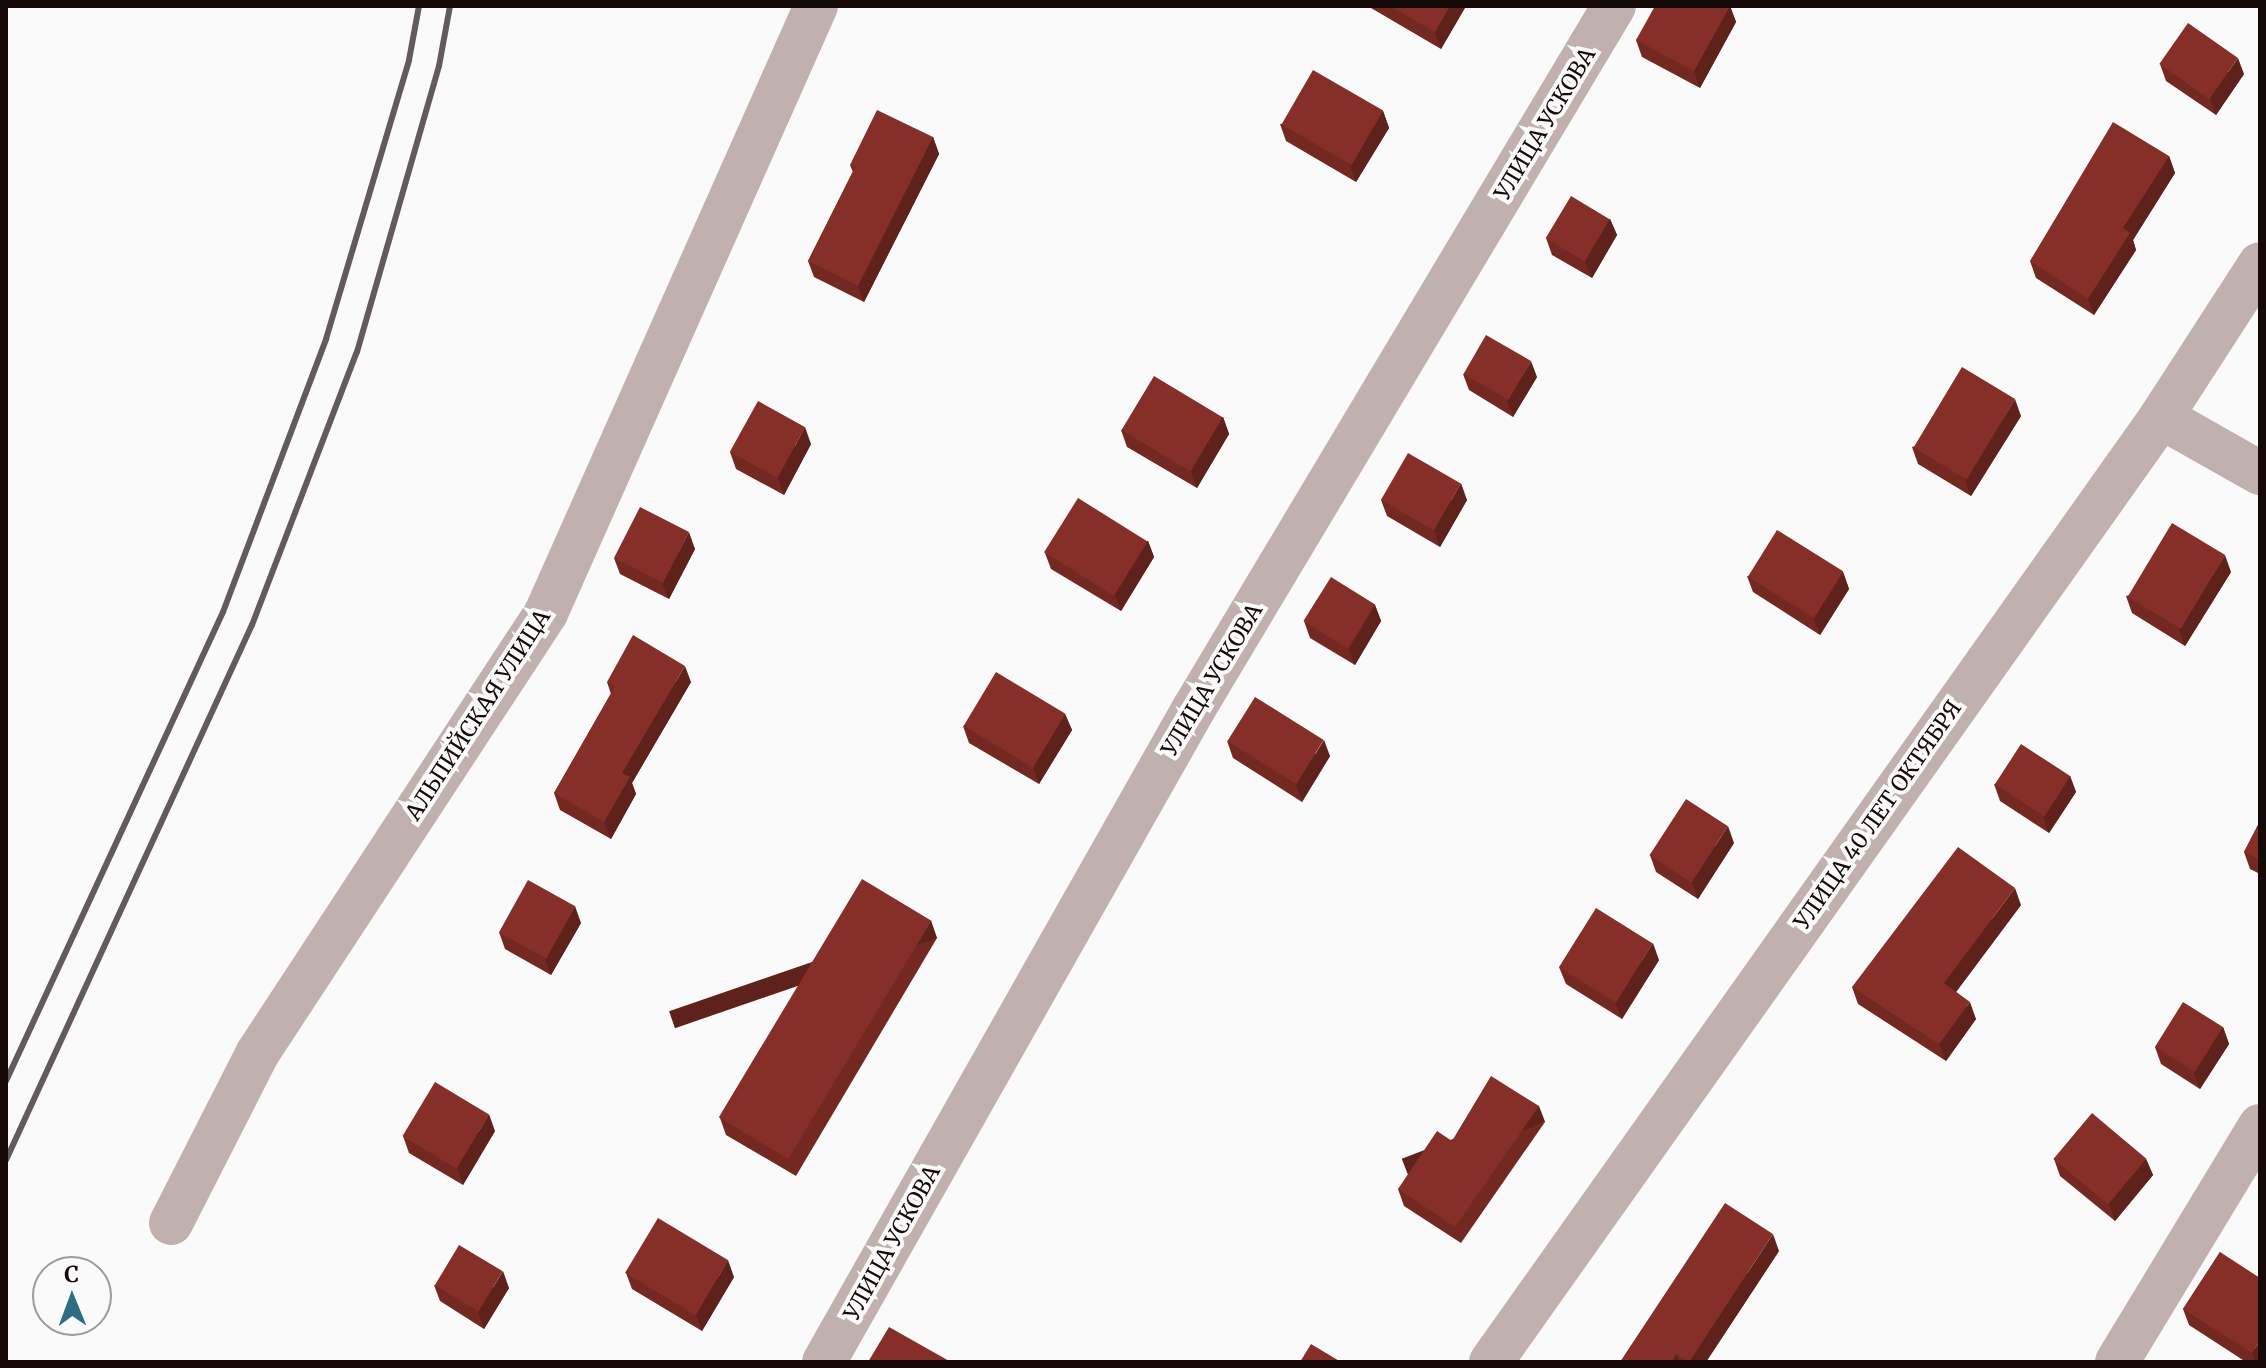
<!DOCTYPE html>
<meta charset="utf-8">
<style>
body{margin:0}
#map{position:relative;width:2266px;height:1368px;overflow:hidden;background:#fafafa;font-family:Merriweather,serif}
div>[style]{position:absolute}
.street>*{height:44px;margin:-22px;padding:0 22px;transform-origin:22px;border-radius:22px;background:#c1b1ae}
.rail>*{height:6px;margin:-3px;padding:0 3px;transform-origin:3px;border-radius:3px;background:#635b5b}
.wall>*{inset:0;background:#732822}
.shaded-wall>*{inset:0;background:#5e211c;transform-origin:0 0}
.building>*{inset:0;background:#862f28;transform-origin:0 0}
span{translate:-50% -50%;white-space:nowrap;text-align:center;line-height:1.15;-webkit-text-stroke:8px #fafafa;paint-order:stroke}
.street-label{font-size:22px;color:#160a09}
.frame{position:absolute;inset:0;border:8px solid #160a09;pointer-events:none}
.north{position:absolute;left:32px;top:1256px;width:80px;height:80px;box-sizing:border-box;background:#fafafa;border:2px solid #9f9a9a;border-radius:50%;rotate:359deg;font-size:22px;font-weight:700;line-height:32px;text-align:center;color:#160a09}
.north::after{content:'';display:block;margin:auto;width:28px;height:36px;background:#2f6d83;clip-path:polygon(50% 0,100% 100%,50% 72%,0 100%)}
</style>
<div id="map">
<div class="street">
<i style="left:2161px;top:417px;width:114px;rotate:29.5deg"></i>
<i style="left:171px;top:1223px;width:190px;rotate:-63deg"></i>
<i style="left:257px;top:1054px;width:527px;rotate:-56.76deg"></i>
<i style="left:546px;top:613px;width:664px;rotate:-66.02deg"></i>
<i style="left:824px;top:1362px;width:749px;rotate:-60.49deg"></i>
<i style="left:1193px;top:710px;width:820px;rotate:-59.12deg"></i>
<i style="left:1491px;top:1362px;width:1158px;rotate:-54.66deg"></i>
<i style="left:2161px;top:417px;width:182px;rotate:-57.1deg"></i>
<i style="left:2117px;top:1362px;width:276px;rotate:-58.8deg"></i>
</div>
<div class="rail">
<i style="left:6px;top:1081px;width:517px;rotate:-65.17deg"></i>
<i style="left:223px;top:612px;width:292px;rotate:-69.3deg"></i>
<i style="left:326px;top:339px;width:291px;rotate:-73.4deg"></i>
<i style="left:409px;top:60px;width:55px;rotate:-79.5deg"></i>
<i style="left:6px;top:1160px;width:589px;rotate:-65.31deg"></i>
<i style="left:252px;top:625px;width:292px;rotate:-69deg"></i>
<i style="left:357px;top:352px;width:298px;rotate:-74deg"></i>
<i style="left:439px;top:66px;width:61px;rotate:-79.6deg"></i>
</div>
<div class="wall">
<i style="clip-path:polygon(1370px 6px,1466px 6px,1441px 49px,1371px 8px)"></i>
<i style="clip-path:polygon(1730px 6px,1736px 22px,1700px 88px,1642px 57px,1636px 40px)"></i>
<i style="clip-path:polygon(2160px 64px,2244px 74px,2216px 115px,2166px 81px)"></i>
<i style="clip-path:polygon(1383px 111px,1389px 128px,1356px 182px,1286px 141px,1280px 124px)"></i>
<i style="clip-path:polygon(933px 137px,939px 154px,864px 302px,814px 277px,808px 261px,853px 172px,850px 165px)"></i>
<i style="clip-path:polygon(2169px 156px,2175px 173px,2133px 240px,2136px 250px,2094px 315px,2036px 278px,2030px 261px)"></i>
<i style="clip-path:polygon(1610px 219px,1617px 235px,1592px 278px,1552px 255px,1546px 238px)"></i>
<i style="clip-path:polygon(1463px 374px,1537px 377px,1513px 417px,1469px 390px)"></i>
<i style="clip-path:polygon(2021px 416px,1971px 496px,1918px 464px,1912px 447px)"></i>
<i style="clip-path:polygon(1223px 417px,1229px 434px,1197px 488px,1127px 447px,1121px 430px)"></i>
<i style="clip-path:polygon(811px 444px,784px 495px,736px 469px,730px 452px)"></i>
<i style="clip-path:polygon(1381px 500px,1467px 500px,1440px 547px,1387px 516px)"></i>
<i style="clip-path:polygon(1148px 541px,1154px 557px,1121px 611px,1051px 569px,1045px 553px)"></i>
<i style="clip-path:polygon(695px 549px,669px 599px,620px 574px,614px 558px)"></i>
<i style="clip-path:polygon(1843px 572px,1849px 589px,1820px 635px,1753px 592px,1747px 576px)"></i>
<i style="clip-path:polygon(2231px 572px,2185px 646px,2132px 613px,2126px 596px)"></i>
<i style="clip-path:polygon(1375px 605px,1381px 621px,1355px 665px,1310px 638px,1304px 621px)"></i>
<i style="clip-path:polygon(607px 682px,691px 682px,632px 783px,636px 794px,611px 839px,560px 810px,554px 793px,611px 694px)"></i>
<i style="clip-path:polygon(1065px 714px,1072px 730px,1039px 784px,969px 743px,963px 726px)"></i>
<i style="clip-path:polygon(1227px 741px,1330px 756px,1302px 802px,1233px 758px)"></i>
<i style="clip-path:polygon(2070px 776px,2076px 792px,2049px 833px,2000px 801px,1994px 784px)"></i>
<i style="clip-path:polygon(2260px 821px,2260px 874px,2250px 869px,2244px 852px)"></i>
<i style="clip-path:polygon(1734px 843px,1698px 899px,1656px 872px,1650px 855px)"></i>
<i style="clip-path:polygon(2021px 905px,1956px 992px,1976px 1019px,1946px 1061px,1858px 1004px,1852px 987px)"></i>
<i style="clip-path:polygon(931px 921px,937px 938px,796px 1176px,726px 1135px,720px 1118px)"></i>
<i style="clip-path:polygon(581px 923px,551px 975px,505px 949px,499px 932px)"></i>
<i style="clip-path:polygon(1659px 960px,1622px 1019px,1566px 984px,1559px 967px)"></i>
<i style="clip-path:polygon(2223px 1027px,2229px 1044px,2200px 1089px,2161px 1064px,2155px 1047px)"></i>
<i style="clip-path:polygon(1545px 1122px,1461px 1243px,1404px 1206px,1398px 1189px,1452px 1141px)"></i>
<i style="clip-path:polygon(495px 1131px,463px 1185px,409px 1153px,403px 1136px)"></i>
<i style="clip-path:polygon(2054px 1159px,2146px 1159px,2153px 1175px,2115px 1221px,2060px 1176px)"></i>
<i style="clip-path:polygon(1779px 1251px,1706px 1362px,1620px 1362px)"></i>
<i style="clip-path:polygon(2220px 1252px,2260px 1362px,2246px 1362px,2189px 1325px,2183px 1309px)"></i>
<i style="clip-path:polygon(626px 1273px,734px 1277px,702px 1331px,632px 1289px)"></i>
<i style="clip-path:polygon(434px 1285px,509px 1288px,484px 1329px,440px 1301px)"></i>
</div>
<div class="shaded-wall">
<i style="clip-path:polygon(1450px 6px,1466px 6px,1441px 49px,1435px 32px)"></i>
<i style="clip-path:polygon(1730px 6px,1736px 22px,1700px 88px,1694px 71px)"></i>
<i style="clip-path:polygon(2238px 58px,2244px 74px,2216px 115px,2210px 98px)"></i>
<i style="clip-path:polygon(1383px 111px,1389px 128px,1356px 182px,1350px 166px)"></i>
<i style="clip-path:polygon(933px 137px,939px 154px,864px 302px,858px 286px)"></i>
<i style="clip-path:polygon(2169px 156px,2175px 173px,2133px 240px,2136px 250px,2094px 315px,2088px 299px,2123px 228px)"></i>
<i style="clip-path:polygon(1610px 219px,1617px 235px,1592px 278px,1585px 262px)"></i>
<i style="clip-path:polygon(1531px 361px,1537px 377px,1513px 417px,1507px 400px)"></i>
<i style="clip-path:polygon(2015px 399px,2021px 416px,1971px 496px,1965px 480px)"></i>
<i style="clip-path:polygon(1223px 417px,1229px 434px,1197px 488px,1191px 472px)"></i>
<i style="clip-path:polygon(805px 427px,811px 444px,784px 495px,778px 478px)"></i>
<i style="clip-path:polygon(1461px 483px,1467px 500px,1440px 547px,1434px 530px)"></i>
<i style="clip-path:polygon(689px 532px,695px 549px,669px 599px,662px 583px)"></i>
<i style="clip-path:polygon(1148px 541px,1154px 557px,1121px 611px,1115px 595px)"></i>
<i style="clip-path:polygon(2225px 555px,2231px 572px,2185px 646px,2179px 629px)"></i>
<i style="clip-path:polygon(1843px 572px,1849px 589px,1820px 635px,1814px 619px)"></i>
<i style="clip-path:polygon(1375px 605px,1381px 621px,1355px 665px,1349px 649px)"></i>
<i style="clip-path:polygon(685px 666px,691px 682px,632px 783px,636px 794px,611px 839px,604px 822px,622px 773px)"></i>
<i style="clip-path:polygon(1065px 714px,1072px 730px,1039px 784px,1033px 767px)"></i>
<i style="clip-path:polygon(1324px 740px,1330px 756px,1302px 802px,1296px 785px)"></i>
<i style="clip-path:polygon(2070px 776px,2076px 792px,2049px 833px,2043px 816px)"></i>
<i style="clip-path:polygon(1728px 826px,1734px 843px,1698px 899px,1692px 882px)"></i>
<i style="clip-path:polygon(2015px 888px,2021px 905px,1950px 1000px,1944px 983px)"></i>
<i style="clip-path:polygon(575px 906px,581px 923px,551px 975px,545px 959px)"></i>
<i style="left:931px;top:921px;width:18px;height:277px;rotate:71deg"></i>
<i style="clip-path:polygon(1653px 943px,1659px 960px,1622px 1019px,1615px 1003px)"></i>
<i style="clip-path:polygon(1970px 1002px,1976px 1019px,1946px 1061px,1939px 1044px)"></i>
<i style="clip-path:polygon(2223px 1027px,2229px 1044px,2200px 1089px,2194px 1073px)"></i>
<i style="left:1539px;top:1106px;width:17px;height:147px;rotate:69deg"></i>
<i style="clip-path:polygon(489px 1114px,495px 1131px,463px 1185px,457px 1168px)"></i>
<i style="clip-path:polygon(2146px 1159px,2153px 1175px,2115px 1221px,2109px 1204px)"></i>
<i style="clip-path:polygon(1773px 1234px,1779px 1251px,1706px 1362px,1689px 1362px)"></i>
<i style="clip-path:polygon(728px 1260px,734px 1277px,702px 1331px,696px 1315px)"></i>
<i style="clip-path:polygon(503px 1271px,509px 1288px,484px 1329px,478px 1312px)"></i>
<i style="clip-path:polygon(2260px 1341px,2260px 1362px,2255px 1362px,2252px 1353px)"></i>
<i style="clip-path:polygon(1676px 1354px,1679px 1362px,1672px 1362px)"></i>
</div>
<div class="building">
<i style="clip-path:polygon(1390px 6px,1450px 6px,1435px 32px)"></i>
<i style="clip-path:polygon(1655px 6px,1730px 6px,1694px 71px,1636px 40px)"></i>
<i style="left:2188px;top:23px;width:61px;height:50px;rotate:35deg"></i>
<i style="left:1313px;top:70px;width:81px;height:63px;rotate:30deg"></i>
<i style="clip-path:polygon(877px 110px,933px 137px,858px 286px,808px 261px,855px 167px,850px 165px)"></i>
<i style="clip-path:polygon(2113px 122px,2169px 156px,2123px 228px,2130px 233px,2088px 299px,2030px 261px)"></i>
<i style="left:1571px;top:196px;width:45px;height:49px;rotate:31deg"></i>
<i style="left:1486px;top:335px;width:52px;height:45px;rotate:30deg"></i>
<i style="left:1962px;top:367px;width:62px;height:94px;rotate:31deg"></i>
<i style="left:1154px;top:376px;width:80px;height:63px;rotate:31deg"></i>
<i style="left:758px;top:401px;width:54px;height:58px;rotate:29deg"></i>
<i style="left:1408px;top:453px;width:61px;height:54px;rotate:30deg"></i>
<i style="left:1078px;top:498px;width:82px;height:64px;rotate:32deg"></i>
<i style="left:640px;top:507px;width:55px;height:57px;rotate:27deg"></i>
<i style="left:2172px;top:523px;width:62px;height:86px;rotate:31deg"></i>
<i style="left:1777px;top:530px;width:78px;height:55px;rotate:32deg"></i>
<i style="left:1331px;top:577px;width:52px;height:52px;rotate:32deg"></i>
<i style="clip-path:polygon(633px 635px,685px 666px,622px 773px,630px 777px,604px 822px,554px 793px,615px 686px,607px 682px)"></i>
<i style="left:996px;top:672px;width:81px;height:63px;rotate:31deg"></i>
<i style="left:1255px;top:697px;width:81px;height:52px;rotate:32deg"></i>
<i style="left:2021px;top:744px;width:59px;height:48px;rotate:33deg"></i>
<i style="left:1686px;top:799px;width:50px;height:67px;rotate:33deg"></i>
<i style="clip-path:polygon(2260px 821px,2260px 860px,2244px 852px)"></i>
<i style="clip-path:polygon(1958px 847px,2015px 888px,1944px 983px,1970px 1002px,1939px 1044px,1852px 987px)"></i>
<i style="left:862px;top:879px;width:81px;height:278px;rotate:31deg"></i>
<i style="left:528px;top:880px;width:54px;height:60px;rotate:29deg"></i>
<i style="left:1596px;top:908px;width:67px;height:70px;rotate:32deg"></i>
<i style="left:2183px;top:1002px;width:47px;height:53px;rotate:32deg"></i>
<i style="clip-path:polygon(1491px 1076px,1539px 1106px,1455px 1227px,1398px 1189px,1437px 1131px,1452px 1141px)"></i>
<i style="left:435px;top:1082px;width:63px;height:63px;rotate:31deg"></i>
<i style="left:2092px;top:1113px;width:71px;height:60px;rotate:40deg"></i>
<i style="clip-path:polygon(1725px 1203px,1773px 1234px,1689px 1362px,1676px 1354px,1672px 1362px,1620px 1362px)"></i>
<i style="left:658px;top:1218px;width:82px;height:64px;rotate:31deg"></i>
<i style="left:459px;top:1245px;width:51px;height:47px;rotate:31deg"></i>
<i style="clip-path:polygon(2220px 1252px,2260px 1278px,2260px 1341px,2252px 1353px,2183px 1309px)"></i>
<i style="clip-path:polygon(889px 1327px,951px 1362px,868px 1362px)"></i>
<i style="clip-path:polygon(1311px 1344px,1341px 1362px,1300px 1362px)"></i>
</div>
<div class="street-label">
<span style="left:1545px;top:124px;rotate:-59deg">УЛИЦА УСКОВА</span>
<span style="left:1212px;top:680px;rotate:-59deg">УЛИЦА УСКОВА</span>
<span style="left:478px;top:715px;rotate:-57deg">АЛЬПИЙСКАЯ УЛИЦА</span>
<span style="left:1878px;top:815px;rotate:-55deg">УЛИЦА 40 ЛЕТ ОКТЯБРЯ</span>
<span style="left:892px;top:1243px;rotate:-61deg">УЛИЦА УСКОВА</span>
</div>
<div class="frame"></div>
<div class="north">С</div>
</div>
